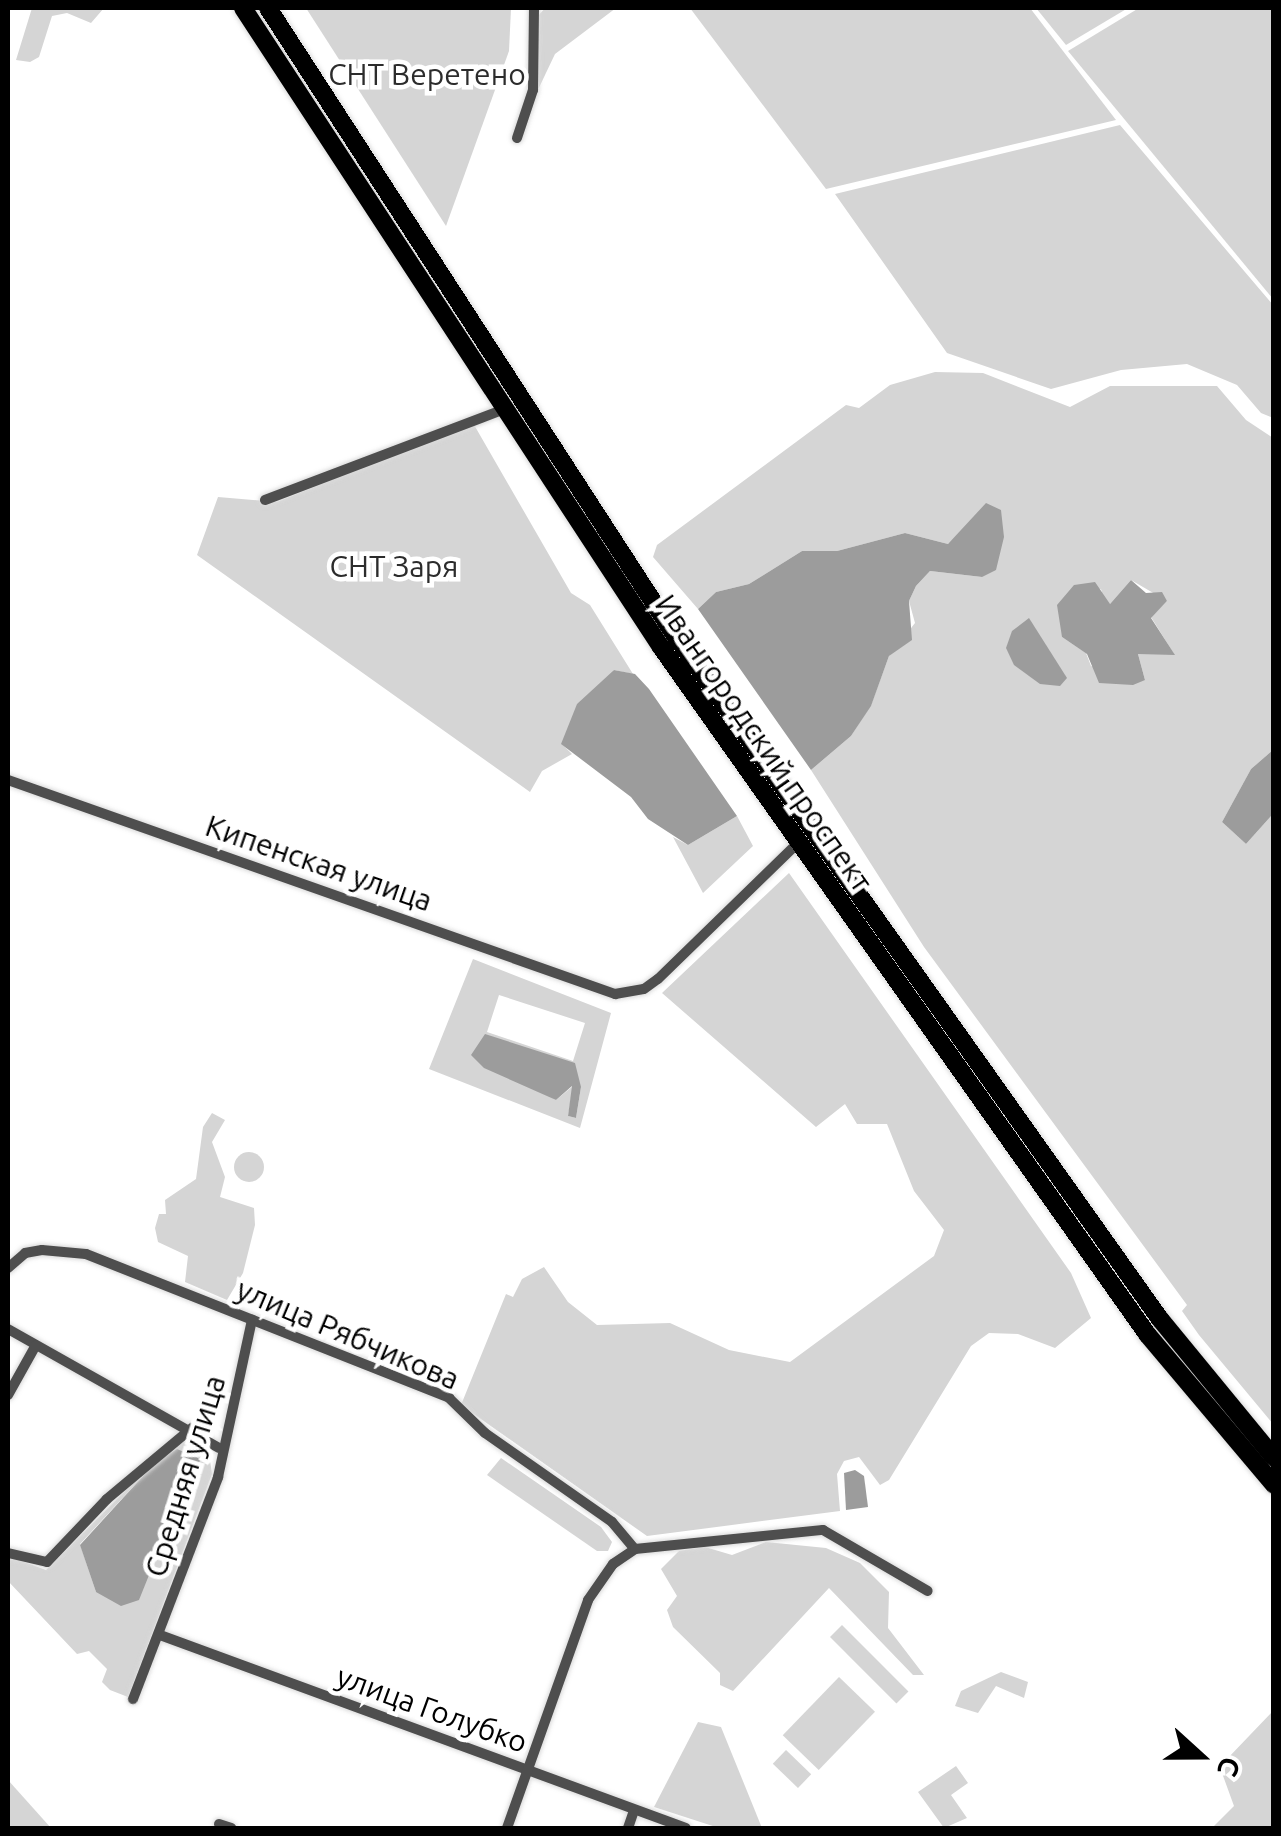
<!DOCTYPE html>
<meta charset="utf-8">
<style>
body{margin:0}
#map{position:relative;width:1281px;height:1836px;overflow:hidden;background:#fff;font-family:Ubuntu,sans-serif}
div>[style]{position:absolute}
.green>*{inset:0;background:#d5d5d5;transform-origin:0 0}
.round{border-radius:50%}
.water>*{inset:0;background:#9c9c9c}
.roads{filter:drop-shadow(0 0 2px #dbdbdb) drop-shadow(0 0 2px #dbdbdb)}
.minor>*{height:10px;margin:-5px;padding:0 5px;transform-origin:5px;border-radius:5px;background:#4e4e4e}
.trunk>*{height:18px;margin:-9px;padding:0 9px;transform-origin:9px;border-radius:9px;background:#000}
span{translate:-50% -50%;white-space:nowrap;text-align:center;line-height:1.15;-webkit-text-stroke:9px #fff;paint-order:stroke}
.park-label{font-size:30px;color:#2c2c2c}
.street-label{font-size:30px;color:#000}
.frame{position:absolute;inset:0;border:10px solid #000;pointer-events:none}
.north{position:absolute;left:1151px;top:1706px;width:100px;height:100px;-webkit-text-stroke:8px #fff;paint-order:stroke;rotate:111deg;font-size:28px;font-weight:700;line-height:40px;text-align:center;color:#000}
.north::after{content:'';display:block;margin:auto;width:35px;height:45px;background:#000;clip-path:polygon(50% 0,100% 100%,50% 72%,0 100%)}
</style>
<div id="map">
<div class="green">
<i style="clip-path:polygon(32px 8px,104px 8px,91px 23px,67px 13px,52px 16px,39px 57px,30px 62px,16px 60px)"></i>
<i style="clip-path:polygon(306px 8px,511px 8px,509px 51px,446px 226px)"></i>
<i style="clip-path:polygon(545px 8px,616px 8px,555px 54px,535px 96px,538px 16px)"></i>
<i style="clip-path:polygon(690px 8px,1030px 8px,1116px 120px,826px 189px)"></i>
<i style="clip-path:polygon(1036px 8px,1128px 8px,1066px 45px)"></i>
<i style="clip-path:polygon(1139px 8px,1273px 8px,1273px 299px,1068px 51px)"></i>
<i style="clip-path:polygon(1120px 125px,1273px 305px,1273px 418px,1261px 413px,1237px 385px,1187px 364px,1121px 370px,1051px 389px,947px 353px,835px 194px)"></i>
<i style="clip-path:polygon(evenodd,935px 372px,983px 373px,1070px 407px,1110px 386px,1217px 386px,1246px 420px,1273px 438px,1273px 750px,1251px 769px,1222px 822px,1246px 844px,1273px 814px,1273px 1424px,1199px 1335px,1182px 1311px,1187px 1305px,924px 947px,811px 770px,851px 736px,871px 705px,889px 656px,915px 623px,909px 601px,916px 586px,930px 571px,982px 577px,966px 528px,948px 544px,905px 533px,837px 551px,802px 551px,749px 584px,716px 592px,698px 609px,653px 557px,657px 545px,846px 405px,859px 408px,890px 385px,935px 372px,1131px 580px,1167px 601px,1151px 617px,1174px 654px,1138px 654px,1145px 680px,1091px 666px,1086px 653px,1062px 637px,1062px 614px,1101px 589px,1105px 605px,1110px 604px,1131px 580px)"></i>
<i style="clip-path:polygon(473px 423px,571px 593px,590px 605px,633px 674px,614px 670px,562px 744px,572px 754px,542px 771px,530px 792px,197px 555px,218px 497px,277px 502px)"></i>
<i style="clip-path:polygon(737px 816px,753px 846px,703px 893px,673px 837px,688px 845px)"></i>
<i style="clip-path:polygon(789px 873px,1071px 1273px,1091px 1318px,1055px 1348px,1018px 1334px,989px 1333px,971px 1346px,889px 1480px,880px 1485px,859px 1457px,844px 1461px,837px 1474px,840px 1511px,647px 1536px,461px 1405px,506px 1294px,513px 1297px,522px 1279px,544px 1267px,568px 1302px,597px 1325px,670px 1323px,729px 1350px,790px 1362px,934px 1256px,944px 1230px,914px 1191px,887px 1124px,857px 1124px,845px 1104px,816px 1127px,662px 993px)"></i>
<i style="clip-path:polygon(evenodd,473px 959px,611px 1013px,580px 1128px,429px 1069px,473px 959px,499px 995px,585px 1023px,573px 1061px,487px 1032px,499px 995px,473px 959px,509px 1074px,581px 1087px,576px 1118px,568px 1116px,573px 1086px,556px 1100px,509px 1074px)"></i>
<i style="clip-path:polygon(212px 1113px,225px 1120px,212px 1142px,225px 1177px,220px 1197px,254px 1208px,255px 1225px,243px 1273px,227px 1300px,185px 1282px,188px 1256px,158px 1242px,155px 1228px,159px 1214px,166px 1214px,165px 1200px,196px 1179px,203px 1127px)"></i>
<i class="round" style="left:234px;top:1152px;width:30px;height:30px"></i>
<i style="clip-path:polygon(evenodd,191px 1438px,208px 1446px,212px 1474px,128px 1697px,110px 1690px,102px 1682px,107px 1669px,89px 1651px,77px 1654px,8px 1581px,8px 1556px,46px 1570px,162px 1454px,191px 1438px,155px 1463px,196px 1478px,158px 1550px,96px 1592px,80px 1544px,155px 1463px)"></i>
<i style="clip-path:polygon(501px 1458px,601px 1527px,612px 1542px,608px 1551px,597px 1551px,487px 1475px)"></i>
<i style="clip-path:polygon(766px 1542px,826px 1548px,860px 1563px,889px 1592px,888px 1628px,924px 1675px,913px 1675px,829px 1588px,733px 1691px,720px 1685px,720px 1673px,673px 1627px,667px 1610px,677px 1596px,661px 1569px,679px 1551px,705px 1547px,732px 1555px)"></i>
<i style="left:842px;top:1625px;width:94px;height:17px;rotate:45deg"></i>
<i style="clip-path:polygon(1001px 1672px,1028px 1682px,1024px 1698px,996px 1686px,978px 1713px,955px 1706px,961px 1691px)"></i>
<i style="left:839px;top:1677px;width:50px;height:81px;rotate:44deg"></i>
<i style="clip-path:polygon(1273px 1711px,1273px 1828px,1212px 1828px,1234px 1806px,1222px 1773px,1227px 1759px)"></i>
<i style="clip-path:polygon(698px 1722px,721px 1727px,762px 1828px,719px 1828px,654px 1807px)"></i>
<i style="left:786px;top:1750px;width:35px;height:19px;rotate:44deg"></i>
<i style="clip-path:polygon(956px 1766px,968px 1783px,951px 1795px,967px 1818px,944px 1828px,918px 1792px)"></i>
<i style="clip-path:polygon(8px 1780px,51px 1828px,8px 1828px)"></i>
</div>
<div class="water">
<i style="clip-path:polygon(986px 503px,1001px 510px,1004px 537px,996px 570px,982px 577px,930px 571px,916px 586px,909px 601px,912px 640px,889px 656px,871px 706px,851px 736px,811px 770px,698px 609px,716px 592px,749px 584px,802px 551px,837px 551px,905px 533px,948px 544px)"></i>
<i style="clip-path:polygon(1131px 580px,1146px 593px,1162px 592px,1167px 601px,1151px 618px,1175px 655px,1138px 654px,1145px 680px,1133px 685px,1099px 683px,1087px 654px,1062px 637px,1057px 605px,1074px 585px,1095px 582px,1110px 604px)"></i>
<i style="clip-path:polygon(1029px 618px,1067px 678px,1060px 686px,1040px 684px,1014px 665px,1006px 648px,1012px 631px)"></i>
<i style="clip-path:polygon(614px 670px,635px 674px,649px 689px,737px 816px,688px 845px,648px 819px,631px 797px,561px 744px,577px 704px)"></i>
<i style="clip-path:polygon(1273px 750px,1273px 814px,1246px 844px,1222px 822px,1251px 769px)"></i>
<i style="clip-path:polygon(485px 1034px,575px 1063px,581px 1087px,576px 1118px,568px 1116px,572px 1086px,556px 1100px,484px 1068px,471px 1055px)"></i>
<i style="clip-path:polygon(177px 1449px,200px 1459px,196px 1478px,172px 1518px,139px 1600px,121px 1606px,96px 1592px,80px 1545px,155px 1463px)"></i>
<i style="clip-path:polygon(855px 1470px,864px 1476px,868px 1507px,846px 1510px,844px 1473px)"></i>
</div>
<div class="roads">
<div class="minor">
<i style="left:517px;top:138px;width:51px;rotate:-71.6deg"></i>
<i style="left:533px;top:90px;width:82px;rotate:-89.3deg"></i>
<i style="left:265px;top:500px;width:256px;rotate:-20.8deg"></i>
<i style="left:8px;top:780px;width:644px;rotate:19.42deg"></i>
<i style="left:615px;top:994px;width:29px;rotate:-10deg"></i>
<i style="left:644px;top:989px;width:17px;rotate:-36deg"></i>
<i style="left:658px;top:979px;width:197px;rotate:-44.2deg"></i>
<i style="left:8px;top:1268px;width:23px;rotate:-41deg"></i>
<i style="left:25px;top:1253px;width:17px;rotate:-10deg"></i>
<i style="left:42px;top:1250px;width:44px;rotate:5.2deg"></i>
<i style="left:86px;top:1254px;width:391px;rotate:21.6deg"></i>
<i style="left:449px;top:1398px;width:50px;rotate:44.2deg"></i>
<i style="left:485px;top:1433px;width:155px;rotate:35deg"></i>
<i style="left:612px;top:1522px;width:35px;rotate:50deg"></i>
<i style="left:8px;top:1329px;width:242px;rotate:29.4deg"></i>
<i style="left:8px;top:1395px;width:57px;rotate:-60.8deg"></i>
<i style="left:8px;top:1553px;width:40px;rotate:13deg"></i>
<i style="left:47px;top:1562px;width:87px;rotate:-46.4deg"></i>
<i style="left:107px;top:1499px;width:111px;rotate:-39.9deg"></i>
<i style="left:160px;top:1635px;width:560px;rotate:20.15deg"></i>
<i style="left:133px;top:1699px;width:238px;rotate:-69deg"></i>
<i style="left:218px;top:1477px;width:161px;rotate:-77.8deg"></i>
<i style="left:219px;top:1824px;width:13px;rotate:18deg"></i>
<i style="left:507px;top:1828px;width:242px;rotate:-70.4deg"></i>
<i style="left:588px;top:1600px;width:44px;rotate:-55.2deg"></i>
<i style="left:613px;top:1564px;width:27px;rotate:-34deg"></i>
<i style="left:635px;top:1549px;width:189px;rotate:-5.8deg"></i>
<i style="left:823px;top:1530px;width:121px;rotate:30.2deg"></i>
<i style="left:628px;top:1828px;width:18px;rotate:-71deg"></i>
</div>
<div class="trunk">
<i style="left:243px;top:8px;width:764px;rotate:56.81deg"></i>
<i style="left:661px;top:647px;width:842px;rotate:54.72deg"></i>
<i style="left:1147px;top:1334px;width:197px;rotate:49.9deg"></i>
<i style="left:268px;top:8px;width:750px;rotate:57.03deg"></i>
<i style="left:676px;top:637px;width:836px;rotate:54.64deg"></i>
<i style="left:1160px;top:1319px;width:180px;rotate:50.6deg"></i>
</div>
</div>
<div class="park-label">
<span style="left:427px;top:74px">СНТ Веретено</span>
<span style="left:394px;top:566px">СНТ Заря</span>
</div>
<div class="street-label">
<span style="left:764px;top:743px;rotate:55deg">Ивангородский проспект</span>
<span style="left:319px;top:863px;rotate:19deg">Кипенская улица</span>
<span style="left:348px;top:1334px;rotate:23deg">улица Рябчикова</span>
<span style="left:185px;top:1476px;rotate:-73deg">Средняя улица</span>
<span style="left:432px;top:1709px;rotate:20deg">улица Голубко</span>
</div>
<div class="frame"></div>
<div class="north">С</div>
</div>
